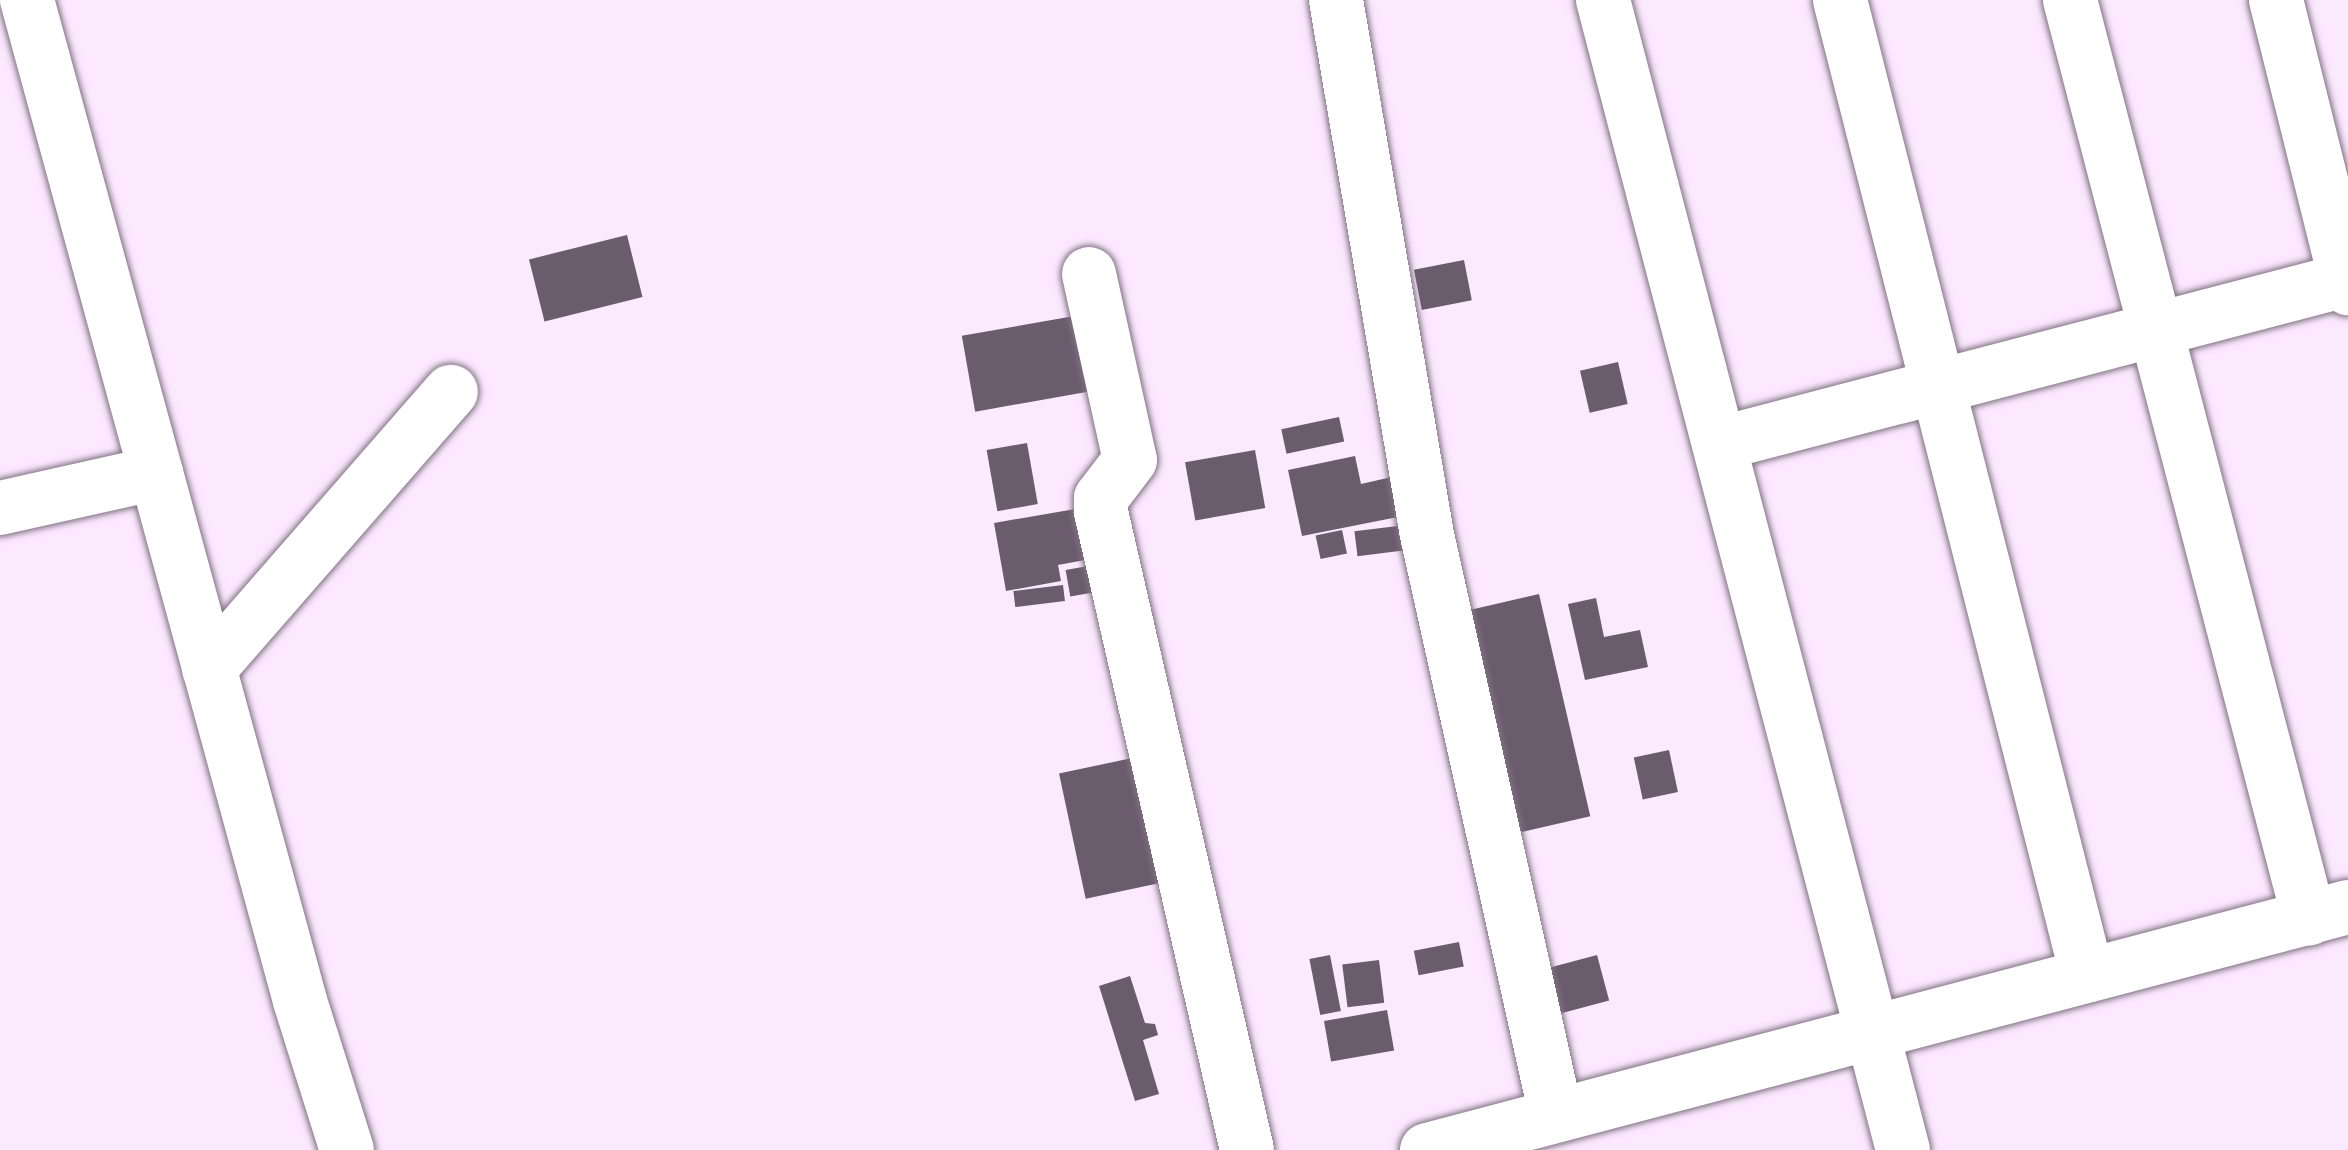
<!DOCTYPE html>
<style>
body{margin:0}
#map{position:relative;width:2348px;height:1150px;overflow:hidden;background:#fbe9fe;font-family:"DejaVu Sans",sans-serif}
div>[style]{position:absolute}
.building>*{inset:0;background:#6a5b6d;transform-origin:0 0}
.roads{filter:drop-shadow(0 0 3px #827284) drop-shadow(0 0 3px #827284)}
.minor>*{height:54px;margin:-27px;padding:0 27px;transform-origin:27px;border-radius:27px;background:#fff}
span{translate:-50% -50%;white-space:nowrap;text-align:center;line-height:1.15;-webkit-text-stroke:12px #fdfdfd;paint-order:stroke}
</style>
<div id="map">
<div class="building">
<i style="left:627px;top:235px;width:64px;height:101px;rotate:76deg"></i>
<i style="left:1464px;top:260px;width:41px;height:51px;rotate:79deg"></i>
<i style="left:1080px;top:315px;width:77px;height:120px;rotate:80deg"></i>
<i style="left:1618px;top:362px;width:43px;height:39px;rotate:77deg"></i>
<i style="left:1339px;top:417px;width:25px;height:59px;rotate:78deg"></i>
<i style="left:1027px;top:443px;width:62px;height:41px;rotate:80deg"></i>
<i style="left:1255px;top:450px;width:59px;height:71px;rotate:80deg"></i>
<i style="clip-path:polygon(1355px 456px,1361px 484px,1405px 474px,1413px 514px,1302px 536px,1288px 470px)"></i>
<i style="clip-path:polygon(1087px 507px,1096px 558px,1058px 565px,1061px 581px,1006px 591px,994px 523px)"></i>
<i style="left:1414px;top:524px;width:25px;height:60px;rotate:83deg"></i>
<i style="left:1342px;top:530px;width:24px;height:27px;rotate:78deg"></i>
<i style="left:1105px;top:563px;width:27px;height:40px;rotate:80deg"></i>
<i style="left:1063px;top:585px;width:16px;height:50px;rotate:83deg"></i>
<i style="left:1539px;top:594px;width:228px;height:80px;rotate:77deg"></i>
<i style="clip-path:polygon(1596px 598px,1604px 637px,1640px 630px,1648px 667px,1585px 680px,1568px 604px)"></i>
<i style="left:1669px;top:750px;width:43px;height:36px;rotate:78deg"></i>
<i style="left:1151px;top:754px;width:128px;height:94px;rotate:78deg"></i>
<i style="left:1459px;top:942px;width:25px;height:46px;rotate:79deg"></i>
<i style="left:1330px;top:955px;width:57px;height:21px;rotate:79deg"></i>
<i style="left:1597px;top:955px;width:47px;height:66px;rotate:75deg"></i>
<i style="left:1379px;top:960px;width:43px;height:37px;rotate:83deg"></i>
<i style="clip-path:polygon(1130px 976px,1145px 1023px,1155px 1024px,1158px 1035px,1143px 1040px,1159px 1094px,1135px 1101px,1099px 986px)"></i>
<i style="left:1387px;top:1010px;width:41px;height:64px;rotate:80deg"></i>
</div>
<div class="roads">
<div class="minor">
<i style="left:27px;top:0;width:1038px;rotate:74.74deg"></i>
<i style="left:300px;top:1001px;width:156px;rotate:72.5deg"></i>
<i style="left:1336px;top:0;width:543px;rotate:80.35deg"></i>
<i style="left:1427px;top:535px;width:594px;rotate:77.46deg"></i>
<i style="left:1603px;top:0;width:1188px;rotate:75.38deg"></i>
<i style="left:1840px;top:0;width:1006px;rotate:75.78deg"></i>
<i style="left:2070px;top:0;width:949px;rotate:75.41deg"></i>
<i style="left:2276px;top:0;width:297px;rotate:76deg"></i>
<i style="left:1089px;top:274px;width:190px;rotate:77.6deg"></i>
<i style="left:1130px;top:460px;width:48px;rotate:127.3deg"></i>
<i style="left:1101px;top:498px;width:14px;rotate:90deg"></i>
<i style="left:1101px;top:512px;width:654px;rotate:77.11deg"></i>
<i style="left:1722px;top:443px;width:645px;rotate:-14.64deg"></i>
<i style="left:0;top:508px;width:160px;rotate:-12.6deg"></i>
<i style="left:209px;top:669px;width:368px;rotate:-48.9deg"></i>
<i style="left:1427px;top:1150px;width:953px;rotate:-14.78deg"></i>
</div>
</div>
</div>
